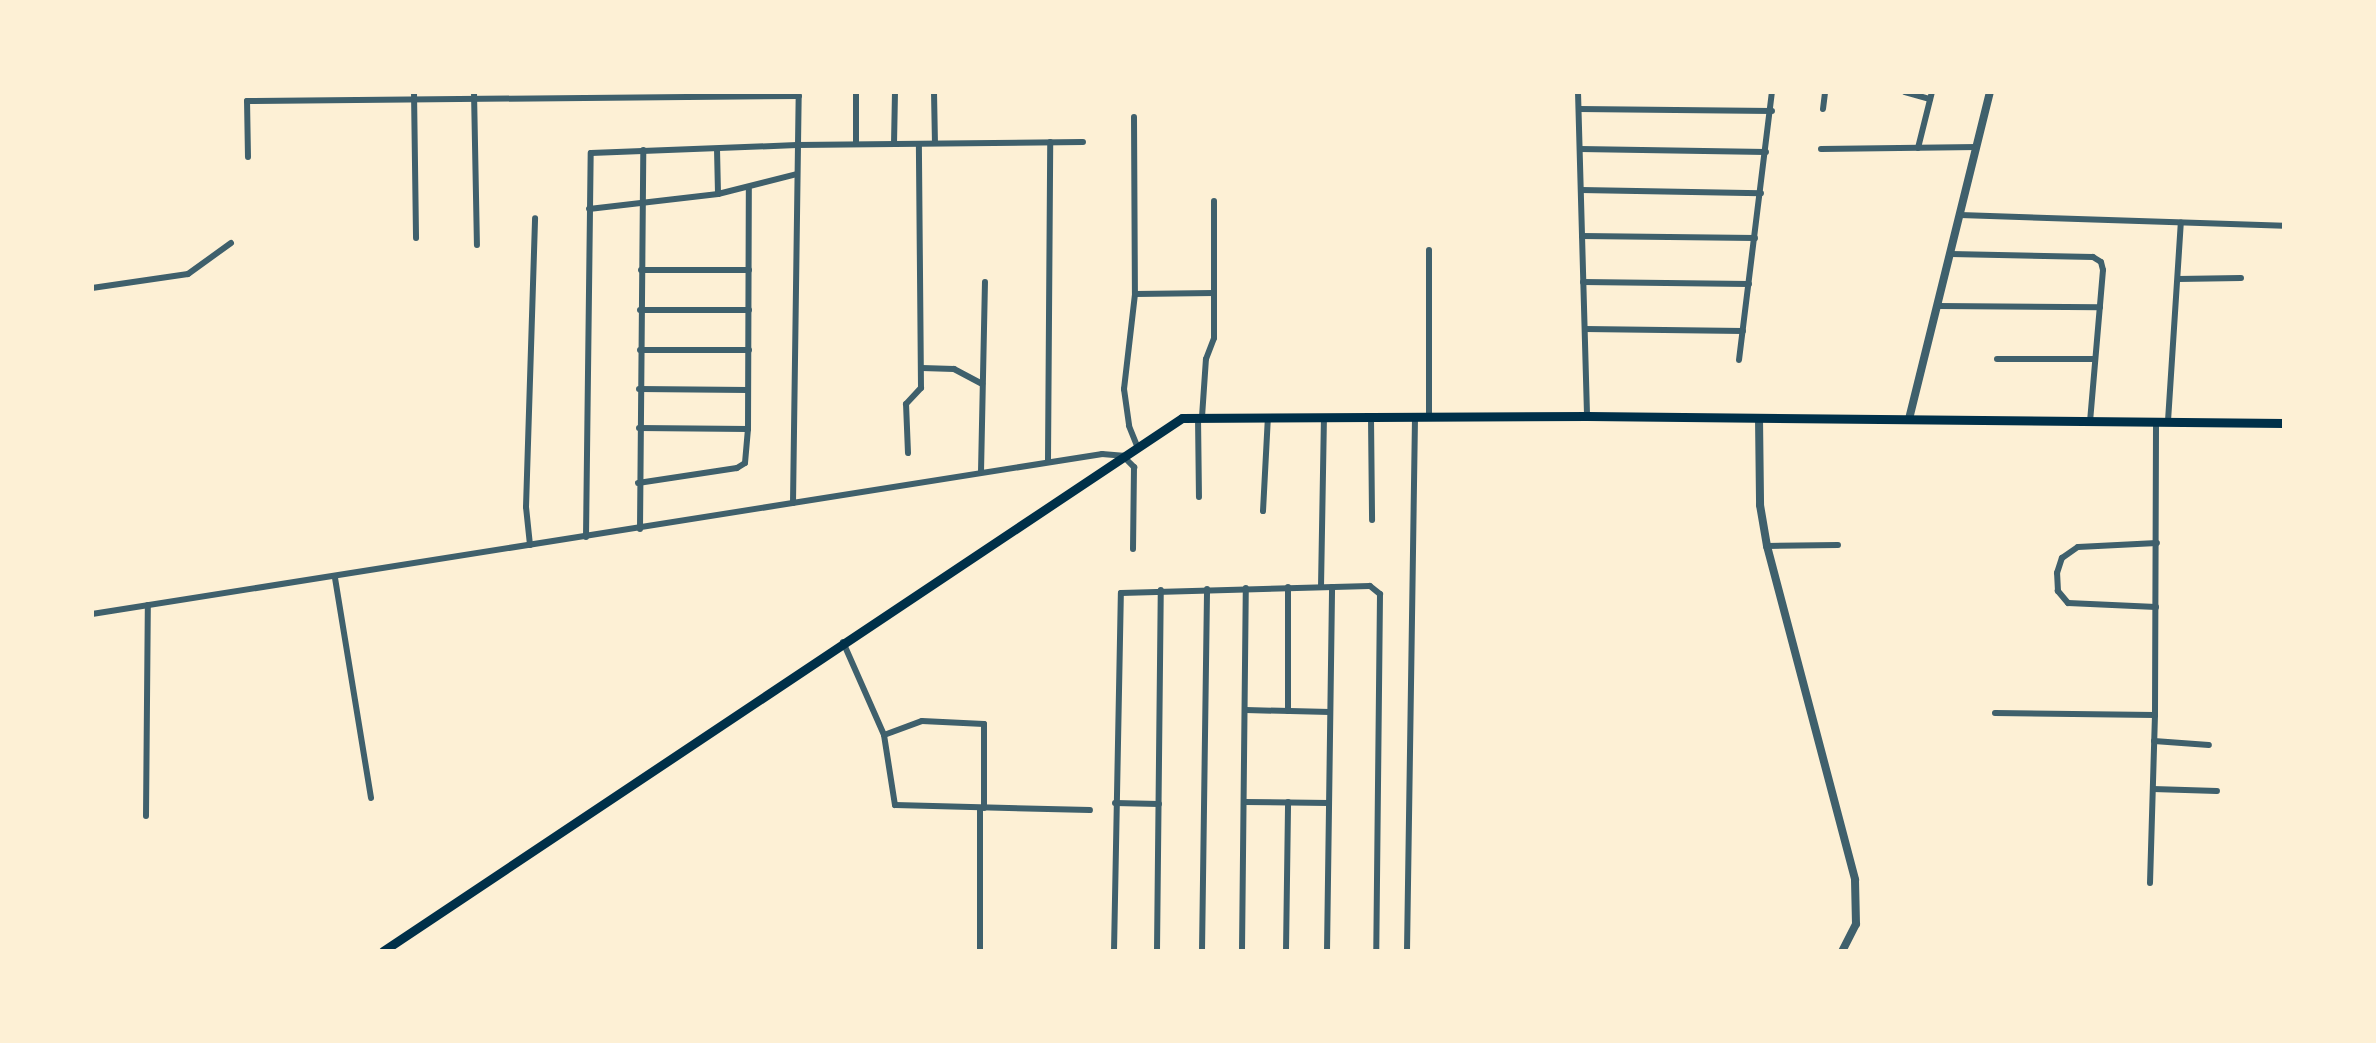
<!DOCTYPE html>
<style>
body{margin:0}
#map{position:relative;width:2376px;height:1043px;overflow:hidden;background:#fdf0d5;font-family:"Noto Sans",sans-serif}
div>[style]{position:absolute}
.minor>*{height:6px;margin:-3px;padding:0 3px;transform-origin:3px;border-radius:3px;background:#3f606c}
.tertiary>*{height:8px;margin:-4px;padding:0 4px;transform-origin:4px;border-radius:4px;background:#3f606c}
.secondary>*{height:9px;margin:-4.5px;padding:0 4.5px;transform-origin:4.5px;border-radius:4.5px;background:#003049}
span{translate:-50% -50%;white-space:nowrap;text-align:center;line-height:1.15;-webkit-text-stroke:8px #fdf0d5;paint-order:stroke}
.frame{position:absolute;inset:0;border:94px solid #fdf0d5;pointer-events:none}
</style>
<div id="map">
<div class="minor">
<i style="left:414px;top:92px;width:146px;rotate:89.2deg"></i>
<i style="left:474px;top:92px;width:153px;rotate:88.9deg"></i>
<i style="left:934px;top:92px;width:51px;rotate:88.9deg"></i>
<i style="left:1578px;top:92px;width:324px;rotate:88.4deg"></i>
<i style="left:1905px;top:92px;width:26px;rotate:16deg"></i>
<i style="left:1579px;top:109px;width:193px;rotate:0.6deg"></i>
<i style="left:1823px;top:109px;width:17px;rotate:-83deg"></i>
<i style="left:1134px;top:117px;width:177px;rotate:89.7deg"></i>
<i style="left:1135px;top:294px;width:96px;rotate:96.6deg"></i>
<i style="left:1124px;top:389px;width:37px;rotate:82deg"></i>
<i style="left:1129px;top:426px;width:22px;rotate:68deg"></i>
<i style="left:856px;top:144px;width:52px;rotate:-90deg"></i>
<i style="left:894px;top:144px;width:52px;rotate:-88.9deg"></i>
<i style="left:1918px;top:148px;width:58px;rotate:-76deg"></i>
<i style="left:717px;top:149px;width:45px;rotate:88.7deg"></i>
<i style="left:1580px;top:149px;width:186px;rotate:0.9deg"></i>
<i style="left:1821px;top:149px;width:156px;rotate:-0.7deg"></i>
<i style="left:248px;top:157px;width:56px;rotate:-91deg"></i>
<i style="left:247px;top:101px;width:552px;rotate:-0.52deg"></i>
<i style="left:1581px;top:190px;width:180px;rotate:1deg"></i>
<i style="left:589px;top:209px;width:130px;rotate:-6.6deg"></i>
<i style="left:718px;top:194px;width:81px;rotate:-14.2deg"></i>
<i style="left:1960px;top:215px;width:324px;rotate:1.9deg"></i>
<i style="left:1582px;top:236px;width:173px;rotate:0.7deg"></i>
<i style="left:1429px;top:250px;width:167px;rotate:90deg"></i>
<i style="left:1951px;top:254px;width:142px;rotate:1.2deg"></i>
<i style="left:2093px;top:257px;width:9px;rotate:32deg"></i>
<i style="left:2101px;top:262px;width:8px;rotate:76deg"></i>
<i style="left:2103px;top:270px;width:152px;rotate:94.9deg"></i>
<i style="left:641px;top:270px;width:108px"></i>
<i style="left:2178px;top:279px;width:63px;rotate:-0.9deg"></i>
<i style="left:1583px;top:282px;width:166px;rotate:0.7deg"></i>
<i style="left:92px;top:288px;width:97px;rotate:-8.3deg"></i>
<i style="left:188px;top:274px;width:53px;rotate:-35.8deg"></i>
<i style="left:1135px;top:294px;width:79px;rotate:-0.7deg"></i>
<i style="left:1938px;top:306px;width:162px;rotate:0.4deg"></i>
<i style="left:640px;top:310px;width:109px"></i>
<i style="left:1585px;top:329px;width:158px;rotate:0.7deg"></i>
<i style="left:640px;top:350px;width:109px"></i>
<i style="left:1997px;top:359px;width:98px"></i>
<i style="left:1739px;top:360px;width:270px;rotate:-83deg"></i>
<i style="left:922px;top:368px;width:32px;rotate:2deg"></i>
<i style="left:954px;top:369px;width:32px;rotate:28deg"></i>
<i style="left:639px;top:389px;width:109px;rotate:0.5deg"></i>
<i style="left:1198px;top:417px;width:80px;rotate:89.3deg"></i>
<i style="left:1202px;top:417px;width:58px;rotate:-86.1deg"></i>
<i style="left:1206px;top:359px;width:22px;rotate:-69deg"></i>
<i style="left:1214px;top:338px;width:137px;rotate:-90deg"></i>
<i style="left:1371px;top:418px;width:102px;rotate:89.4deg"></i>
<i style="left:2168px;top:421px;width:199px;rotate:-86.3deg"></i>
<i style="left:639px;top:428px;width:109px;rotate:0.5deg"></i>
<i style="left:908px;top:453px;width:49px;rotate:-92.3deg"></i>
<i style="left:906px;top:404px;width:22px;rotate:-47deg"></i>
<i style="left:921px;top:388px;width:244px;rotate:-90.5deg"></i>
<i style="left:1048px;top:461px;width:319px;rotate:-89.6deg"></i>
<i style="left:981px;top:472px;width:190px;rotate:-88.8deg"></i>
<i style="left:638px;top:483px;width:100px;rotate:-8.6deg"></i>
<i style="left:737px;top:468px;width:9px;rotate:-32deg"></i>
<i style="left:745px;top:463px;width:34px;rotate:-85deg"></i>
<i style="left:748px;top:429px;width:240px;rotate:-89.8deg"></i>
<i style="left:793px;top:503px;width:407px;rotate:-89.2deg"></i>
<i style="left:1263px;top:511px;width:94px;rotate:-87deg"></i>
<i style="left:640px;top:529px;width:379px;rotate:-89.5deg"></i>
<i style="left:586px;top:537px;width:384px;rotate:-89.3deg"></i>
<i style="left:591px;top:153px;width:206px;rotate:-2.2deg"></i>
<i style="left:797px;top:145px;width:286px;rotate:-0.6deg"></i>
<i style="left:530px;top:545px;width:38px;rotate:-96deg"></i>
<i style="left:526px;top:507px;width:289px;rotate:-88.2deg"></i>
<i style="left:1767px;top:546px;width:71px;rotate:-0.8deg"></i>
<i style="left:335px;top:578px;width:223px;rotate:80.7deg"></i>
<i style="left:1288px;top:587px;width:124px;rotate:90deg"></i>
<i style="left:1321px;top:587px;width:169px;rotate:-89deg"></i>
<i style="left:2156px;top:607px;width:88px;rotate:-177.4deg"></i>
<i style="left:2068px;top:603px;width:16px;rotate:-130deg"></i>
<i style="left:2058px;top:591px;width:18px;rotate:-93deg"></i>
<i style="left:2057px;top:573px;width:16px;rotate:-72deg"></i>
<i style="left:2062px;top:558px;width:19px;rotate:-35deg"></i>
<i style="left:2078px;top:547px;width:79px;rotate:-2.9deg"></i>
<i style="left:92px;top:614px;width:1023px;rotate:-9deg"></i>
<i style="left:1102px;top:454px;width:21px;rotate:5deg"></i>
<i style="left:1123px;top:456px;width:16px;rotate:45deg"></i>
<i style="left:1134px;top:467px;width:82px;rotate:90.7deg"></i>
<i style="left:843px;top:642px;width:102px;rotate:66.2deg"></i>
<i style="left:884px;top:735px;width:71px;rotate:81.1deg"></i>
<i style="left:895px;top:805px;width:195px;rotate:1.5deg"></i>
<i style="left:1246px;top:710px;width:84px;rotate:1.4deg"></i>
<i style="left:1995px;top:713px;width:160px;rotate:0.7deg"></i>
<i style="left:884px;top:735px;width:40px;rotate:-20.2deg"></i>
<i style="left:922px;top:721px;width:62px;rotate:2.8deg"></i>
<i style="left:984px;top:724px;width:84px;rotate:90deg"></i>
<i style="left:2154px;top:741px;width:55px;rotate:4.2deg"></i>
<i style="left:2153px;top:789px;width:64px;rotate:1.8deg"></i>
<i style="left:1244px;top:802px;width:85px;rotate:0.7deg"></i>
<i style="left:1115px;top:803px;width:44px;rotate:1.3deg"></i>
<i style="left:146px;top:816px;width:211px;rotate:-89.5deg"></i>
<i style="left:2150px;top:883px;width:168px;rotate:-88.3deg"></i>
<i style="left:2155px;top:715px;width:294px;rotate:-89.8deg"></i>
<i style="left:980px;top:951px;width:143px;rotate:-90deg"></i>
<i style="left:1114px;top:951px;width:358px;rotate:-88.9deg"></i>
<i style="left:1121px;top:593px;width:249px;rotate:-1.6deg"></i>
<i style="left:1370px;top:586px;width:13px;rotate:39deg"></i>
<i style="left:1380px;top:594px;width:357px;rotate:90.6deg"></i>
<i style="left:1157px;top:951px;width:361px;rotate:-89.4deg"></i>
<i style="left:1202px;top:951px;width:362px;rotate:-89.2deg"></i>
<i style="left:1242px;top:951px;width:363px;rotate:-89.4deg"></i>
<i style="left:1286px;top:951px;width:149px;rotate:-89.2deg"></i>
<i style="left:1327px;top:951px;width:364px;rotate:-89.2deg"></i>
<i style="left:1407px;top:951px;width:534px;rotate:-89.14deg"></i>
</div>
<div class="tertiary">
<i style="left:1759px;top:418px;width:87px;rotate:89.3deg"></i>
<i style="left:1760px;top:505px;width:42px;rotate:80.3deg"></i>
<i style="left:1767px;top:546px;width:345px;rotate:75.2deg"></i>
<i style="left:1855px;top:880px;width:44px;rotate:88.7deg"></i>
<i style="left:1856px;top:924px;width:30px;rotate:117deg"></i>
<i style="left:1909px;top:419px;width:337px;rotate:-76.1deg"></i>
</div>
<div class="secondary">
<i style="left:383px;top:951px;width:960px;rotate:-33.71deg"></i>
<i style="left:1182px;top:418px;width:405px;rotate:-0.3deg"></i>
<i style="left:1587px;top:416px;width:697px;rotate:0.58deg"></i>
</div>
<div class="frame"></div>
</div>
